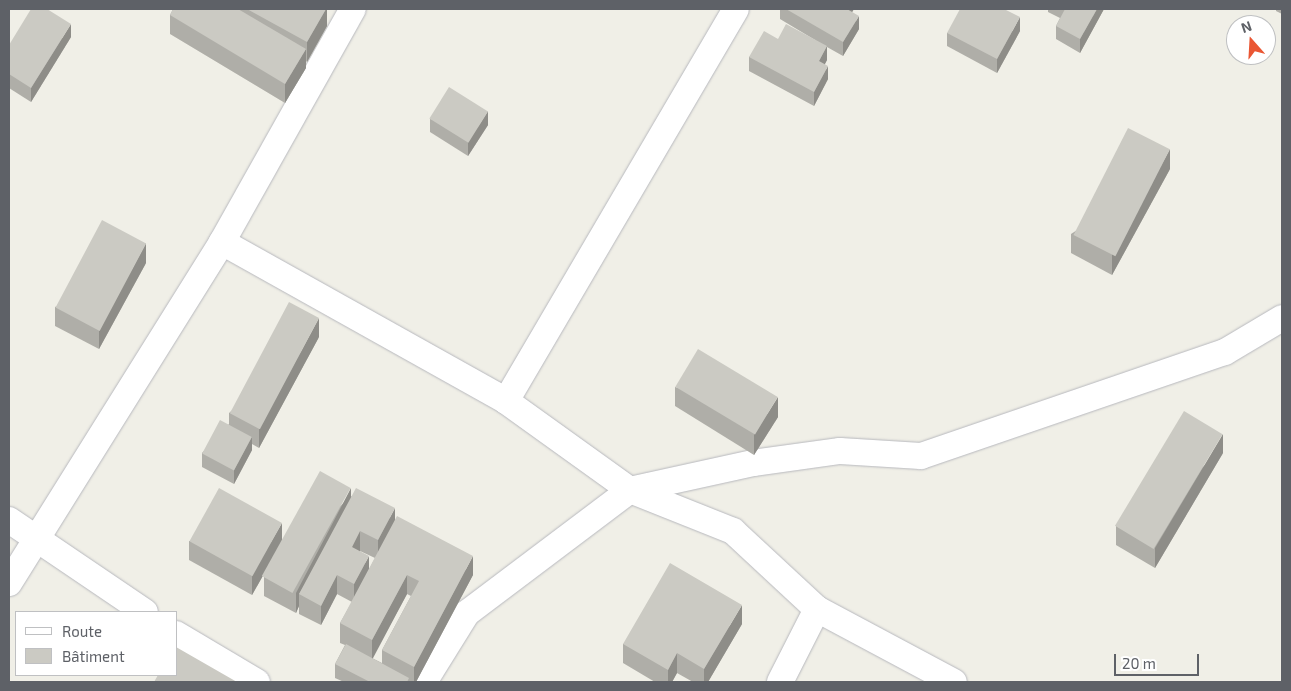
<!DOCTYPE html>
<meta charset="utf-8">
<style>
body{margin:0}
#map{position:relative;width:1291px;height:691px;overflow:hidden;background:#f0efe7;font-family:"Exo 2",sans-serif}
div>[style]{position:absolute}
.roads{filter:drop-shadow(0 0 1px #b7b8bd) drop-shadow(0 0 1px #b7b8bd)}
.minor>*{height:26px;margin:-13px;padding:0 13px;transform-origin:13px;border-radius:13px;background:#fff}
.wall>*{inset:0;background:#afaea8}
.shaded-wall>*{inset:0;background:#8e8d88}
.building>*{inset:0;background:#cbcac3;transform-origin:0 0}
span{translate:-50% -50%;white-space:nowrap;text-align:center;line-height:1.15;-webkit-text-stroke:5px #fff;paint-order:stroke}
.frame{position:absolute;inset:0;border:10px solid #5e6167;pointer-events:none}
.legend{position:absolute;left:15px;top:611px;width:162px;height:65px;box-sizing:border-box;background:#fff;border:1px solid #bfc0c2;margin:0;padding:6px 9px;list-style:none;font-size:15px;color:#5e6167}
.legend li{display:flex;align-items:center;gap:10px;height:25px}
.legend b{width:25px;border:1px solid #bfc0c2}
.north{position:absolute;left:1226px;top:15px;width:50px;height:50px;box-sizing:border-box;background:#fff;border:1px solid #bfc0c2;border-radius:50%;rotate:341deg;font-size:14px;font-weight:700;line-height:20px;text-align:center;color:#5e6167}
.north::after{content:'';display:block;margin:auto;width:18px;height:22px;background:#ea5633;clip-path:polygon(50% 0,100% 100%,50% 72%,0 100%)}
.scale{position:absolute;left:1114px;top:654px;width:85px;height:22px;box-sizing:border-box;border:2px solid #5e6167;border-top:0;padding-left:6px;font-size:15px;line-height:18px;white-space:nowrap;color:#5e6167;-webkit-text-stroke:4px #fff;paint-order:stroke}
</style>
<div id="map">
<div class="roads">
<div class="minor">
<i style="left:222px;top:242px;width:325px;rotate:29.2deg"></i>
<i style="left:506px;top:401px;width:153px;rotate:35.7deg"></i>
<i style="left:630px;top:490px;width:111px;rotate:21.7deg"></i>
<i style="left:733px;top:531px;width:115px;rotate:42.9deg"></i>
<i style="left:817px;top:609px;width:155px;rotate:28.1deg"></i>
<i style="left:506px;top:401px;width:454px;rotate:-59.6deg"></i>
<i style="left:9px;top:520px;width:164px;rotate:34.1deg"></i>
<i style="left:9px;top:583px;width:402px;rotate:-58deg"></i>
<i style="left:222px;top:242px;width:267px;rotate:-60.7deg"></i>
<i style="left:176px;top:634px;width:94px;rotate:30.7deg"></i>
<i style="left:424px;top:682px;width:81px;rotate:-58.1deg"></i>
<i style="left:467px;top:613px;width:204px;rotate:-37deg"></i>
<i style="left:630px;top:490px;width:126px;rotate:-12.4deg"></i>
<i style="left:753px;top:463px;width:88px;rotate:-7.9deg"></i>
<i style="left:840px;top:451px;width:81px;rotate:3.5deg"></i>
<i style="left:921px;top:456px;width:321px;rotate:-18.9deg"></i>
<i style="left:1225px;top:352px;width:66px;rotate:-30.8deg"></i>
<i style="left:780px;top:682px;width:82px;rotate:-63.1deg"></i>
</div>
</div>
<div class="wall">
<i style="clip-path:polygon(173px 9px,327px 9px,327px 26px,307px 62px,306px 61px,306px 68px,285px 103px,170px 34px,170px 15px)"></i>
<i style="clip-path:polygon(780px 9px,854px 9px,852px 12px,859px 29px,843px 56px,827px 47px,827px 60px,825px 64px,828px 79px,814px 106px,749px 71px,749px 57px,778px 39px,815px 40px,780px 19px)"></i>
<i style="clip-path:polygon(1048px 9px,1104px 9px,1080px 53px,1056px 39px,1056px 26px,1060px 18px,1048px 12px)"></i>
<i style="clip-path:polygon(1276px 9px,1282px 9px,1282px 14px,1276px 11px)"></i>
<i style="clip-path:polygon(1020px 31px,997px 73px,947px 46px,947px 33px)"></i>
<i style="clip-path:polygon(71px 37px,31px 102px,9px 88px,9px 45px)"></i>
<i style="clip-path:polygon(430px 119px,488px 125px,468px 156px,430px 132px)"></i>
<i style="clip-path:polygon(1170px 169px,1112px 275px,1071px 253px,1071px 234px)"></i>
<i style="clip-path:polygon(146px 263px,99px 349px,55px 326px,55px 307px)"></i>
<i style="clip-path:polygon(319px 337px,259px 448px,252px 444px,252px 450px,234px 484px,202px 467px,202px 453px,229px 424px,229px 413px)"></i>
<i style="clip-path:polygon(675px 387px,778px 417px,754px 455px,675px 406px)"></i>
<i style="clip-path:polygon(1223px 453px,1155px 568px,1116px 545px,1116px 526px)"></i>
<i style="clip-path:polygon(evenodd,351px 496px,395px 521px,473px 575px,416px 682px,344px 682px,335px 678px,335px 664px,345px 645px,340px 643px,340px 623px,352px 602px,337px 594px,321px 625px,299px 614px,299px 606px,296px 613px,264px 596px,264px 577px,351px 496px,360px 551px,375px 558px,369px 570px,360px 551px,351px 496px,407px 594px,411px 596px,382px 650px,382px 663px,372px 658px,407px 594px)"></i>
<i style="clip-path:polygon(189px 541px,282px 542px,252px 595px,189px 560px)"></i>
<i style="clip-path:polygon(742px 624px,708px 682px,693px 682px,677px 673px,672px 682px,655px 682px,623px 663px,623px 644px)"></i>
</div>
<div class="shaded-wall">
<i style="clip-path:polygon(326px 9px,327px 9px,327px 26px,307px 62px,307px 42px)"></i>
<i style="clip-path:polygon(846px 9px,854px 9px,846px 22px)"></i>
<i style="clip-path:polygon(1097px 9px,1104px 9px,1080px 53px,1080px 39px)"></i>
<i style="clip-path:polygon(859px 16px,859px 29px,843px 56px,843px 42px)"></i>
<i style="clip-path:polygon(1020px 17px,1020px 31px,997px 73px,997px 59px)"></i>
<i style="clip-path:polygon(71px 24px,71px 37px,31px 102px,31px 88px)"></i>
<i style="clip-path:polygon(827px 46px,827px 60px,819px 75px,819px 61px)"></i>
<i style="clip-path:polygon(306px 49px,306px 68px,285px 103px,285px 84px)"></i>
<i style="clip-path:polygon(828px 66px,828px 79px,814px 106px,814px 92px)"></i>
<i style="clip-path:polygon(488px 111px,488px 125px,468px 156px,468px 142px)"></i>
<i style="clip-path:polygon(1170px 149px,1170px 169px,1112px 275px,1112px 255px)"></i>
<i style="clip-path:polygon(146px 243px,146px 263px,99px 349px,99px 330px)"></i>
<i style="clip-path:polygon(319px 318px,319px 337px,259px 448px,259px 429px)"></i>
<i style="clip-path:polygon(778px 397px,778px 417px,754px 455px,754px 435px)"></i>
<i style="clip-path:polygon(1223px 434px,1223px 453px,1155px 568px,1155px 548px)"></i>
<i style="clip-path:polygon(252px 437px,252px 450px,234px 484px,234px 470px)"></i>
<i style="clip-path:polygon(351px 488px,351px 508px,299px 594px,299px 606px,296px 613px,296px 593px)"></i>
<i style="clip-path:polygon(395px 508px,395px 528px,378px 559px,378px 540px)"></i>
<i style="clip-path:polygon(282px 523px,282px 542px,252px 595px,252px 575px)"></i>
<i style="clip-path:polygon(360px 531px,360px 551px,352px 566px,352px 547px)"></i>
<i style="clip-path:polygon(369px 556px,369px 575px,354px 603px,354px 584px)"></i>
<i style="clip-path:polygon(473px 556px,473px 575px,416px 682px,414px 682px,414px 667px)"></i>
<i style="clip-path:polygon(337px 575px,337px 594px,321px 625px,321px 606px)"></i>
<i style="clip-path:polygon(407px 575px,407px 594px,372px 660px,372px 640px)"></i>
<i style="clip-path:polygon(742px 605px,742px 624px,708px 682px,704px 682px,704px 669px)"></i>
<i style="clip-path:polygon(677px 653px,677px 673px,672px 682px,668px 682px,668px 670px)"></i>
</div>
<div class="building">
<i style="clip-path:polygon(31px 9px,47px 9px,71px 24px,31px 88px,9px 74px,9px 45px)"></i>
<i style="clip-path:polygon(173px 9px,238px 9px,306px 49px,285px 84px,170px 15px)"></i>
<i style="clip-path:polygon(247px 9px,326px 9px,307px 42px)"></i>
<i style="clip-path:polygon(786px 9px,847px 9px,859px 16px,843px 42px)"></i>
<i style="clip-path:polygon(960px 9px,1004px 9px,1020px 17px,997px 59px,947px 33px)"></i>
<i style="clip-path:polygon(1065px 9px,1097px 9px,1080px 39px,1056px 26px)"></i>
<i style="clip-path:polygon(786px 24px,827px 46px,819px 61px,828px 66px,814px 92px,749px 57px,764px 31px,778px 39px)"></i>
<i style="left:449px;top:87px;width:46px;height:37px;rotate:32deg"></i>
<i style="left:1128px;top:128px;width:47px;height:120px;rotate:27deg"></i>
<i style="left:102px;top:220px;width:50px;height:99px;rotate:28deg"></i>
<i style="left:289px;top:302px;width:34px;height:126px;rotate:28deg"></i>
<i style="left:698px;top:349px;width:93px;height:44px;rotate:31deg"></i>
<i style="left:1184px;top:411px;width:45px;height:134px;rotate:31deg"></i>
<i style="left:220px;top:420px;width:36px;height:38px;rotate:28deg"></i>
<i style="left:320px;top:471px;width:35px;height:120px;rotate:29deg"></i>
<i style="left:219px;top:488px;width:72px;height:61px;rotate:29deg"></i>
<i style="clip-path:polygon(356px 488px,395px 508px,378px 540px,360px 531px,352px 547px,369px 556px,354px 584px,337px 575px,321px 606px,299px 594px)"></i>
<i style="clip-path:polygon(397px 516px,473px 556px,414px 667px,382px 650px,419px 581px,407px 575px,372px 640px,340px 623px)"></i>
<i style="clip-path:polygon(670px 563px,742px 605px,704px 669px,677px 653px,668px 670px,623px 644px)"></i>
<i style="clip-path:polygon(346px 644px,409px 678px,407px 682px,370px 682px,335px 664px)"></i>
<i style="clip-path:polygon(176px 647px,237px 682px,154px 682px,158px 675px,176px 675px)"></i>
</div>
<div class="frame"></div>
<ul class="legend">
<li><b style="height:6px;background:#fff"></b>Route</li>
<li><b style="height:14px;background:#cbcac3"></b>Bâtiment</li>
</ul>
<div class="north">N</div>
<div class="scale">20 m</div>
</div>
